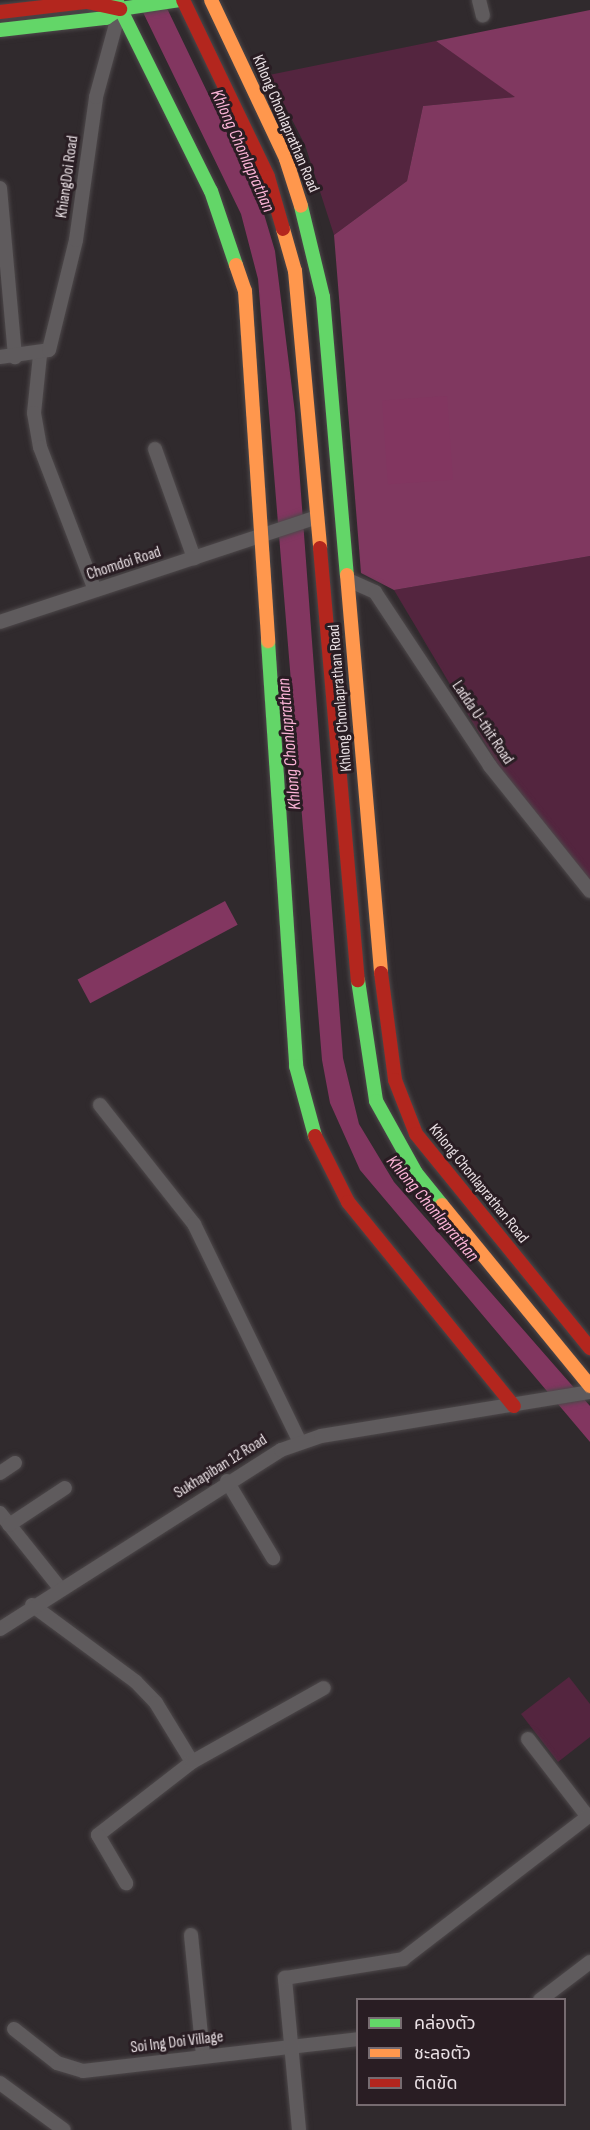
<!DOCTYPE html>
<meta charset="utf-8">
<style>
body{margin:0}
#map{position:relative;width:590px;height:2130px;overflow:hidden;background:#302a2d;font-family:"Sofia Sans Condensed","Noto Sans Thai",sans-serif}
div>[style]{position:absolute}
.green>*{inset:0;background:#54253f}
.forest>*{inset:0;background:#803860}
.water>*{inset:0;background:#823660;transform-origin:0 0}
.roads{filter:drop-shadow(0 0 2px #4d484a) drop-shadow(0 0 2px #4d484a)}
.street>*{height:14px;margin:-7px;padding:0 7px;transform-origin:7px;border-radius:7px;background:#5f5b5d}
.fast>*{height:14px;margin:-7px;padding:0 7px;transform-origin:7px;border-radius:7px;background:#63d668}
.slow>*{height:14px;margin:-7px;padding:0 7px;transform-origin:7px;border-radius:7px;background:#ff974d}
.jam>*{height:14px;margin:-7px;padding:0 7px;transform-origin:7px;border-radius:7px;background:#b3261e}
span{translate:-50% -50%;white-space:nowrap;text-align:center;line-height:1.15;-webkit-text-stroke:6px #291d23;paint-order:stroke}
.street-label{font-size:16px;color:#e9e0e4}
.water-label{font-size:18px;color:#fbb4d7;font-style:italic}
.legend{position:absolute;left:356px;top:1998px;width:210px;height:108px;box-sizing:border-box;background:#291d23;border:2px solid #766b70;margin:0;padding:8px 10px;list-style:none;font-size:18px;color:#e9e0e4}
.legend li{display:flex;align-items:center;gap:12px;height:30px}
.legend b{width:30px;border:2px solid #766b70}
</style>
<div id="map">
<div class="green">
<i style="clip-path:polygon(436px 41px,516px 97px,423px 106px,407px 181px,334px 235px,305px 145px,269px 75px)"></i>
<i style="clip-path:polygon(590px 556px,590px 881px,502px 772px,394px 590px)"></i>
<i style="clip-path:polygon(569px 1677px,590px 1704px,590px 1737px,558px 1762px,521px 1714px)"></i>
</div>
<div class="forest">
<i style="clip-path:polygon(590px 10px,590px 556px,394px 590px,361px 573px,334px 235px,407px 181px,423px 106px,515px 97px,436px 41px)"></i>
</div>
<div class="water">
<i style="clip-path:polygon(137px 0,163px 0,261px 204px,275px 251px,295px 413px,343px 1058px,359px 1124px,394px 1182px,590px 1406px,590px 1442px,360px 1170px,330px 1103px,322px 1060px,258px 279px,241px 214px)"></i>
<i style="left:447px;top:396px;width:84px;height:65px;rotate:86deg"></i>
<i style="left:225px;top:901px;width:27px;height:167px;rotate:62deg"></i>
</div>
<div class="roads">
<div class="street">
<i style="left:479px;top:0;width:16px;rotate:76deg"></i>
<i style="left:0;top:188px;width:170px;rotate:84.9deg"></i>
<i style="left:40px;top:355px;width:58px;rotate:95.9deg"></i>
<i style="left:34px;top:413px;width:35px;rotate:80deg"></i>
<i style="left:40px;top:447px;width:153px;rotate:69deg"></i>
<i style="left:0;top:357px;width:49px;rotate:-8.1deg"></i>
<i style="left:49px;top:350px;width:113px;rotate:-76.2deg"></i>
<i style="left:76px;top:240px;width:144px;rotate:-82deg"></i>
<i style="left:96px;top:97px;width:91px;rotate:-74.7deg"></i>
<i style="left:155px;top:449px;width:116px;rotate:70.3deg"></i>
<i style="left:348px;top:580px;width:30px;rotate:24deg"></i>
<i style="left:375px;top:592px;width:209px;rotate:56.5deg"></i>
<i style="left:490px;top:766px;width:160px;rotate:51.3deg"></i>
<i style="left:0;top:622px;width:334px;rotate:-18.3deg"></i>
<i style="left:100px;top:1105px;width:152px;rotate:51.7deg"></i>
<i style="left:194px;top:1224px;width:242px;rotate:64.1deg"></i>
<i style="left:0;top:1473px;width:18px;rotate:-34deg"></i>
<i style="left:227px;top:1481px;width:90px;rotate:59.1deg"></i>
<i style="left:0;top:1513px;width:95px;rotate:51.4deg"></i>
<i style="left:9px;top:1525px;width:67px;rotate:-33.5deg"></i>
<i style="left:32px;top:1605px;width:129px;rotate:36.5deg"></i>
<i style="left:136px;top:1682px;width:29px;rotate:46deg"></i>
<i style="left:156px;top:1703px;width:69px;rotate:58.6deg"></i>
<i style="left:192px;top:1762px;width:119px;rotate:142.2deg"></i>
<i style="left:98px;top:1835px;width:56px;rotate:59.7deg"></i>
<i style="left:0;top:1629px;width:333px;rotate:-32.5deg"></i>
<i style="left:281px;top:1450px;width:42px;rotate:-19.3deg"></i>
<i style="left:321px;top:1436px;width:273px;rotate:-9.3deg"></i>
<i style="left:528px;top:1739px;width:98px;rotate:52.4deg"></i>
<i style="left:192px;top:1762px;width:151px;rotate:-29.3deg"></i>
<i style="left:191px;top:1935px;width:122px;rotate:84.3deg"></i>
<i style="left:540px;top:2000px;width:63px;rotate:-37.2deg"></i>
<i style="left:14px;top:2029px;width:55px;rotate:38.3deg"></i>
<i style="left:57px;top:2063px;width:27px;rotate:17deg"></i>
<i style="left:83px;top:2071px;width:277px;rotate:-6.6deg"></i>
<i style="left:0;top:2083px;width:79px;rotate:36.3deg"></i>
<i style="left:299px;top:2130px;width:153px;rotate:-95.3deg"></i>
<i style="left:285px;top:1978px;width:120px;rotate:-9.1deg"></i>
<i style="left:403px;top:1959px;width:236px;rotate:-37.6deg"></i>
</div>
<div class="fast">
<i style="left:116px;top:0;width:213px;rotate:63.6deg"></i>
<i style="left:211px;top:191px;width:78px;rotate:71.3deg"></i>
<i style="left:0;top:30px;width:107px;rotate:-6.5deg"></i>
<i style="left:106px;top:18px;width:17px;rotate:-33deg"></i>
<i style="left:120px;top:9px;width:62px;rotate:-8.4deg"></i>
<i style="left:301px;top:206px;width:94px;rotate:76.4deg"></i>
<i style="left:323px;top:297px;width:279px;rotate:85.1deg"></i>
<i style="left:268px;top:641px;width:426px;rotate:86.2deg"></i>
<i style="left:296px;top:1066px;width:73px;rotate:74.8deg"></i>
<i style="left:358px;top:980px;width:122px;rotate:81.5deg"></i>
<i style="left:376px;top:1101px;width:82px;rotate:60.9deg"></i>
<i style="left:416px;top:1173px;width:41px;rotate:50.9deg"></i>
</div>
<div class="slow">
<i style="left:211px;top:0;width:176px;rotate:64.7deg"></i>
<i style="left:286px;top:159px;width:49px;rotate:72.3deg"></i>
<i style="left:283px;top:229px;width:44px;rotate:74.1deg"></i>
<i style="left:295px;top:271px;width:278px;rotate:84.8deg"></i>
<i style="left:236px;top:265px;width:28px;rotate:71deg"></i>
<i style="left:245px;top:291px;width:351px;rotate:86.2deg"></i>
<i style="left:347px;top:575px;width:399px;rotate:85.1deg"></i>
<i style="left:442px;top:1205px;width:234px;rotate:50.7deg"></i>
</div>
<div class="jam">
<i style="left:183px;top:0;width:196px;rotate:64.3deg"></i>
<i style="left:268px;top:177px;width:54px;rotate:73.9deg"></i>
<i style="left:0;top:12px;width:88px;rotate:-6.6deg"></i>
<i style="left:87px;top:2px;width:34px;rotate:12deg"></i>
<i style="left:320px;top:548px;width:434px;rotate:85deg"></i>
<i style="left:381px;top:973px;width:108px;rotate:82.5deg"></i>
<i style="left:395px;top:1080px;width:58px;rotate:68.7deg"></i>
<i style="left:416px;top:1134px;width:276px;rotate:50.9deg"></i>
<i style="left:315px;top:1136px;width:74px;rotate:63.4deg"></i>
<i style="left:348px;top:1202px;width:263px;rotate:50.9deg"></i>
</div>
</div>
<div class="street-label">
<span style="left:285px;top:124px;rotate:67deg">Khlong Chonlaprathan Road</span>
<span style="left:68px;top:177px;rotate:-82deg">KhiangDoi Road</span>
<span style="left:124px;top:564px;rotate:-18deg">Chomdoi Road</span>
<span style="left:341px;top:698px;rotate:-95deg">Khlong Chonlaprathan Road</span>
<span style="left:482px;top:723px;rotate:56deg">Ladda U-thit Road</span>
<span style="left:478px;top:1184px;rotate:51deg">Khlong Chonlaprathan Road</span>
<span style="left:221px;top:1467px;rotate:-32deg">Sukhapiban 12 Road</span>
<span style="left:177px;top:2043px;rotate:-7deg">Soi Ing Doi Village</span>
</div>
<div class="water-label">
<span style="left:242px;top:151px;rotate:66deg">Khlong Chonlaprathan</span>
<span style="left:290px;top:744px;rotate:-95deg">Khlong Chonlaprathan</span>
<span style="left:432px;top:1209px;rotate:50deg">Khlong Chonlaprathan</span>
</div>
<ul class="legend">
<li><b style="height:8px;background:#63d668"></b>คล่องตัว</li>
<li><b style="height:8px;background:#ff974d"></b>ชะลอตัว</li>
<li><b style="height:8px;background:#b3261e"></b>ติดขัด</li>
</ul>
</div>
